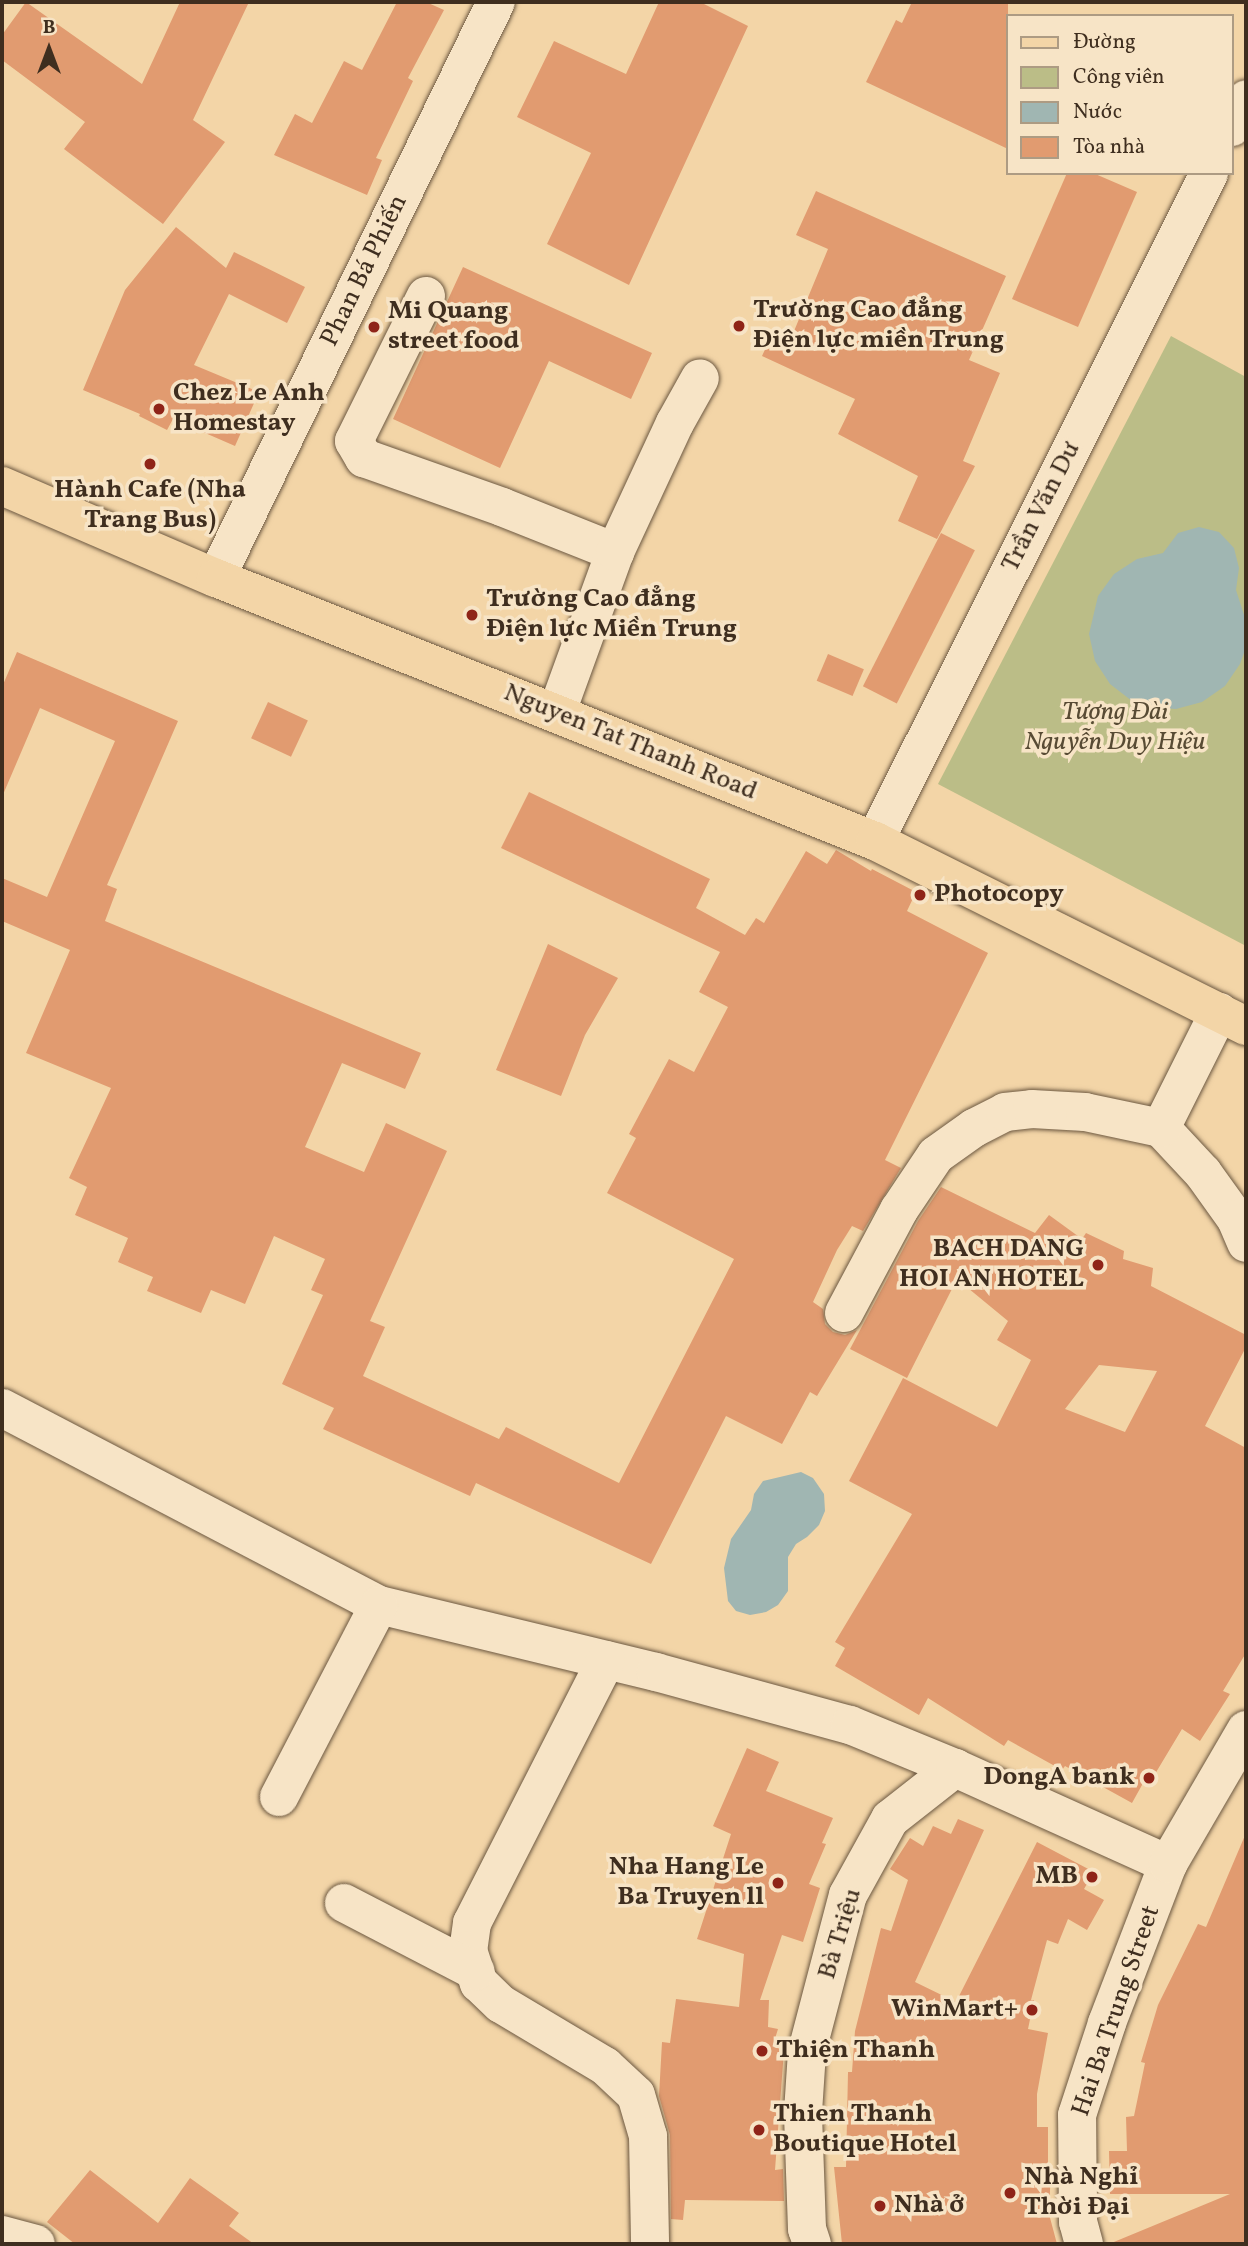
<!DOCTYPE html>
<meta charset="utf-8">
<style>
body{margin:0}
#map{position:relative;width:1248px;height:2246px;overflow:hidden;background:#f3d5a7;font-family:Vollkorn,serif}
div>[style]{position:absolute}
.green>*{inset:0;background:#bbbd87}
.water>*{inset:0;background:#a0b6b2}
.building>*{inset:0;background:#e19b70;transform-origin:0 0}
.roads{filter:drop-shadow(0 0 2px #6c5841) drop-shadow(0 0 2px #6c5841)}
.minor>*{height:38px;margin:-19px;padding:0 19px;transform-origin:19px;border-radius:19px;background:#f7e4c6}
.major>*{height:38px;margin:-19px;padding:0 19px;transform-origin:19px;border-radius:19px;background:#f3d5a7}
.dots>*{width:19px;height:19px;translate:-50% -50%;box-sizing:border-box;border:4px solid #f7e4c6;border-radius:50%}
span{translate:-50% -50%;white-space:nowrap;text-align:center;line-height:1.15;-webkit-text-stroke:7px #f7e4c6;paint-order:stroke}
.street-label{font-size:26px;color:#3f2e1f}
.poi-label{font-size:26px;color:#3f2e1f;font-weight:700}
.left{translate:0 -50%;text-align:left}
.right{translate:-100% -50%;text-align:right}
.park-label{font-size:26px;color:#584b34;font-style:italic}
.frame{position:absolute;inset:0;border:4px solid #3f2e1f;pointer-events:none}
.legend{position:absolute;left:1006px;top:14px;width:228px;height:161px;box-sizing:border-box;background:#f7e4c6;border:2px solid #ad9b83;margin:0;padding:9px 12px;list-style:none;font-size:21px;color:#3f2e1f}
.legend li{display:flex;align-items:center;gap:14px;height:35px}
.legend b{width:35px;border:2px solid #ad9b83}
.north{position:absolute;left:14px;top:14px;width:70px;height:70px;-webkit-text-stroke:5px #f7e4c6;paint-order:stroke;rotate:0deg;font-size:19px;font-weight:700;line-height:28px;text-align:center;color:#3f2e1f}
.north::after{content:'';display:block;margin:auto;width:24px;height:32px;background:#3f2e1f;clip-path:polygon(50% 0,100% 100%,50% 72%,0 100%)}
</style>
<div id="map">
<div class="green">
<i style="clip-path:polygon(1171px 336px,1246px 377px,1246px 946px,938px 784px)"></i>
</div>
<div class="water">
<i style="clip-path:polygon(1199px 527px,1219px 532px,1234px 548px,1239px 568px,1236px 590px,1246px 621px,1245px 650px,1240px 664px,1225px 686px,1202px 702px,1176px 709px,1148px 707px,1132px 701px,1110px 684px,1095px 661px,1089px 634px,1098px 596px,1114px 574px,1137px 559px,1163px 553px,1178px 533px)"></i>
<i style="clip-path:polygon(801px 1472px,813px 1478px,824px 1494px,825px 1511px,819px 1525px,807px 1537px,796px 1544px,788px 1557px,788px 1591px,778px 1605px,766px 1612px,750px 1615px,736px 1611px,728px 1601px,724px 1568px,731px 1539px,751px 1510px,754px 1494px,763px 1481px)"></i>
</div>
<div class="building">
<i style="clip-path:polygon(26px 2px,142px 84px,180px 2px,249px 2px,193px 120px,225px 142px,163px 224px,64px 149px,85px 122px,2px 60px,2px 35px)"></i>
<i style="clip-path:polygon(397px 2px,426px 2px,444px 10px,408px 78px,413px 81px,376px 158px,382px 160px,367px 195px,274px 155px,295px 114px,312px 123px,344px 61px,362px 70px)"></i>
<i style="clip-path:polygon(659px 2px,700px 2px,748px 26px,629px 285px,547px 244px,591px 153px,517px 117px,554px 41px,626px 74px)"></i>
<i style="clip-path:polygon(912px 2px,1008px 2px,1008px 149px,866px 82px,896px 20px,902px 23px)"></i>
<i style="clip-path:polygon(1067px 173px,1093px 173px,1137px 192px,1078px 327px,1012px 299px)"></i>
<i style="clip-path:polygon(816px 191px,1006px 276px,969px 360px,1000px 373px,963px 461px,975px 466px,937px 539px,898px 521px,918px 476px,838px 434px,855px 399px,762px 356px,775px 328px,792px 336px,828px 249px,796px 235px)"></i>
<i style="clip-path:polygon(176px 227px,226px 268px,234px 252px,305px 287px,287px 323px,229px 294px,194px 365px,259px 392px,235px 446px,173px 419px,167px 430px,139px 416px,140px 414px,83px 390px,125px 290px)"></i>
<i style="clip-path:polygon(463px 267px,652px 353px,631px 399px,549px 361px,500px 468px,393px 419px)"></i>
<i style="left:941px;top:533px;width:38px;height:172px;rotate:27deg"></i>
<i style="clip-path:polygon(17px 652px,178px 721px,107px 885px,117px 889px,105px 921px,421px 1053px,405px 1089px,342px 1063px,305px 1147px,364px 1172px,386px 1123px,447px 1151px,370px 1321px,385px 1327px,363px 1376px,499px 1439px,506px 1427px,619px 1483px,734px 1259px,607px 1193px,636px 1138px,629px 1134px,669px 1059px,694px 1072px,728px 1007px,699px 992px,720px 952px,501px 848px,529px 792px,710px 879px,696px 908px,745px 935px,756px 918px,764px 923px,806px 851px,827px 864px,836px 850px,871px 871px,872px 869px,916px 892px,907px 911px,988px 953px,885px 1160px,901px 1168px,863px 1231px,852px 1226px,837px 1250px,813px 1302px,823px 1309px,825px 1324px,833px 1332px,845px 1335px,857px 1330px,817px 1396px,810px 1392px,782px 1444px,726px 1416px,651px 1564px,476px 1483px,470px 1496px,323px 1429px,334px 1408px,282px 1384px,323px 1295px,311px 1290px,325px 1259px,274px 1236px,245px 1304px,211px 1290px,201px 1313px,147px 1291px,153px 1277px,118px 1262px,128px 1238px,75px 1215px,87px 1187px,69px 1178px,111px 1088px,26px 1053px,70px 950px,2px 921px,2px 878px,47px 897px,115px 741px,40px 708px,2px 797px,2px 687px)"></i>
<i style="left:828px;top:654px;width:39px;height:29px;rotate:23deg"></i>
<i style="left:268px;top:702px;width:44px;height:40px;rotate:25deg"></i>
<i style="clip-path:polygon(548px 944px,618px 978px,585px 1035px,561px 1096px,496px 1070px)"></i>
<i style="clip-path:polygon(evenodd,941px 1187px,1035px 1233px,1049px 1215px,1082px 1239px,1086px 1233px,1124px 1251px,1123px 1259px,1153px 1268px,1151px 1286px,1246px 1335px,1246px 1347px,1205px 1426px,1246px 1448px,1246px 1653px,1223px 1691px,1230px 1694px,1200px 1741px,1182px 1729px,1152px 1779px,1147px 1776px,1132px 1803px,1065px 1766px,1062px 1770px,1008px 1740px,1004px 1746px,928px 1698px,919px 1715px,835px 1666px,845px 1648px,835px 1642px,912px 1514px,849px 1481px,903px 1378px,997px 1427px,1031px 1360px,997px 1340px,1008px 1321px,957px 1279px,907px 1378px,850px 1349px,918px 1221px,941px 1187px,1099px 1365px,1157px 1371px,1125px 1432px,1065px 1409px,1099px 1365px)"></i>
<i style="clip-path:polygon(747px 1748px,779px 1762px,766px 1791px,833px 1818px,822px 1843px,826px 1844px,809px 1884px,820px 1888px,803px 1942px,782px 1935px,760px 2000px,769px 2000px,768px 2027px,778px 2029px,773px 2045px,784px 2050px,775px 2170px,783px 2169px,784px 2201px,685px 2200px,683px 2220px,671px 2219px,670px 2135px,659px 2096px,662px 2042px,670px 2043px,676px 1999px,739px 2007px,744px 1954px,697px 1939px,731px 1834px,713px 1826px)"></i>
<i style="clip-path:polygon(958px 1819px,984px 1830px,915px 1982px,956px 2002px,1037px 1842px,1094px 1872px,1084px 1889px,1104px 1900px,1087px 1930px,1068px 1919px,1058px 1944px,1047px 1940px,1031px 2000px,1034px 2000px,1028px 2029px,1048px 2033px,1037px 2094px,1037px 2127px,1048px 2127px,1048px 2168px,1051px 2168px,1049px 2214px,1057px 2244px,842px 2244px,834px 2167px,846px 2167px,848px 2072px,852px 2072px,855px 2031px,881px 1928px,891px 1931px,908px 1880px,890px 1869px,910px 1838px,923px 1846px,933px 1826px,951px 1834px)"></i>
<i style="clip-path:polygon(1246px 1833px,1246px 2244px,1109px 2244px,1230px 2194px,1110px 2194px,1109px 2151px,1127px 2151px,1126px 2117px,1134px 2116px,1145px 2063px,1141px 2062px,1158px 2005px,1198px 1924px,1206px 1927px)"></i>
<i style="clip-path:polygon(90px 2170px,158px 2223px,190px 2178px,239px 2213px,229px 2226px,254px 2244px,75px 2244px,47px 2222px)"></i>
</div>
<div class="roads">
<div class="minor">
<i style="left:1232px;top:127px;width:31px;rotate:-63deg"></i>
<i style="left:426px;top:296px;width:162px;rotate:116.4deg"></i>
<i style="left:354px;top:441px;width:20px;rotate:60deg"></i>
<i style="left:364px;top:458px;width:146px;rotate:19.5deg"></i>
<i style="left:502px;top:507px;width:122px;rotate:21.7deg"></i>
<i style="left:615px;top:552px;width:172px;rotate:110deg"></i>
<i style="left:615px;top:552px;width:142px;rotate:-65.1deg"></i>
<i style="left:675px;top:423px;width:51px;rotate:-60.9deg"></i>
<i style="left:216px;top:578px;width:640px;rotate:-64.08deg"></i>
<i style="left:875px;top:841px;width:747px;rotate:-63.43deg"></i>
<i style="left:1161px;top:1128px;width:62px;rotate:47deg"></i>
<i style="left:1203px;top:1173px;width:57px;rotate:54.3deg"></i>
<i style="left:1236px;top:1219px;width:26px;rotate:67deg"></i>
<i style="left:844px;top:1313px;width:117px;rotate:-61.9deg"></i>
<i style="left:899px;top:1210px;width:66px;rotate:-56.1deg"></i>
<i style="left:936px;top:1155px;width:47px;rotate:-35.4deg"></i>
<i style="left:974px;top:1128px;width:35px;rotate:-27deg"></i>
<i style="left:1005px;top:1112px;width:27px;rotate:-6deg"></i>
<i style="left:1032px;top:1109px;width:53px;rotate:3.2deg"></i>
<i style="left:1085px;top:1112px;width:78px;rotate:11.9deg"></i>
<i style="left:1161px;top:1128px;width:130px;rotate:-63.4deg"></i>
<i style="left:2px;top:1408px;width:425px;rotate:27.6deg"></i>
<i style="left:379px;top:1605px;width:285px;rotate:13.6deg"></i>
<i style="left:656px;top:1672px;width:201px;rotate:15.3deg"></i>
<i style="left:850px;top:1725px;width:113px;rotate:22.3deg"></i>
<i style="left:606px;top:1660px;width:295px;rotate:117deg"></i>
<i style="left:472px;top:1923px;width:27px;rotate:98deg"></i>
<i style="left:468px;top:1950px;width:35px;rotate:72deg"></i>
<i style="left:479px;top:1983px;width:30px;rotate:44deg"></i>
<i style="left:501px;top:2004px;width:121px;rotate:30.8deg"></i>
<i style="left:605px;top:2066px;width:42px;rotate:43.1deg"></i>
<i style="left:636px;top:2095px;width:43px;rotate:73.7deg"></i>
<i style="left:648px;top:2136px;width:108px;rotate:88.9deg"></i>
<i style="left:279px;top:1797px;width:216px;rotate:-62.5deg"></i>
<i style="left:344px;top:1903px;width:148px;rotate:27.4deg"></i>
<i style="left:2px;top:2235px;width:35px;rotate:15deg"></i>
<i style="left:812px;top:2244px;width:16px;rotate:-108deg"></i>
<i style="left:807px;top:2229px;width:117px;rotate:-92deg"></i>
<i style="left:803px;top:2112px;width:61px;rotate:-86.2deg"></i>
<i style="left:807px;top:2051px;width:161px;rotate:-75.3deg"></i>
<i style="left:848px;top:1895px;width:87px;rotate:-61.1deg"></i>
<i style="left:890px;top:1819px;width:83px;rotate:-38.1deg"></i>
<i style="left:955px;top:1768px;width:234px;rotate:24.3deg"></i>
<i style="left:1084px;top:2244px;width:23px;rotate:-105deg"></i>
<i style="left:1078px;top:2222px;width:107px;rotate:-90.5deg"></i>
<i style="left:1077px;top:2115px;width:97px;rotate:-71.9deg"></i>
<i style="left:1107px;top:2023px;width:170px;rotate:-69deg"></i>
<i style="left:1168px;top:1864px;width:155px;rotate:-59.8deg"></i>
</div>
<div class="major">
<i style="left:2px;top:486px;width:233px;rotate:23.3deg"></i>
<i style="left:216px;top:578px;width:710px;rotate:21.76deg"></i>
<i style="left:875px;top:841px;width:415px;rotate:26.5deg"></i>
</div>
</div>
<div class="dots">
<i style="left:739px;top:326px;background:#8f2418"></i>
<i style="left:374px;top:327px;background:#8f2418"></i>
<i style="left:159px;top:409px;background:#8f2418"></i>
<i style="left:150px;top:464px;background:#8f2418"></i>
<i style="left:472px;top:615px;background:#8f2418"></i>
<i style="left:920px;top:895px;background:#8f2418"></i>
<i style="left:1098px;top:1265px;background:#8f2418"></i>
<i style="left:1149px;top:1778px;background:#8f2418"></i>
<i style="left:1092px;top:1877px;background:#8f2418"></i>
<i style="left:778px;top:1883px;background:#8f2418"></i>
<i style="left:1032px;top:2010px;background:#8f2418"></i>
<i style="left:762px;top:2051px;background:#8f2418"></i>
<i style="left:759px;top:2130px;background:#8f2418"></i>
<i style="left:1010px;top:2193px;background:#8f2418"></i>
<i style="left:880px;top:2206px;background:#8f2418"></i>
</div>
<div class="street-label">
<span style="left:365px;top:271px;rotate:-64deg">Phan Bá Phiến</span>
<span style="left:1042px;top:507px;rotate:-63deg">Trần Văn Dư</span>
<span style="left:630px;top:743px;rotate:22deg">Nguyen Tat Thanh Road</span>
<span style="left:841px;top:1934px;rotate:-73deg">Bà Triệu</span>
<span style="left:1117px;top:2011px;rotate:-71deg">Hai Ba Trung Street</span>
</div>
<div class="poi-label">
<span class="left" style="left:753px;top:326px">Trường Cao đẳng<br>Điện lực miền Trung</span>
<span class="left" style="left:388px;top:327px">Mi Quang<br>street food</span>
<span class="left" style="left:173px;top:409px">Chez Le Anh<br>Homestay</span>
<span style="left:150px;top:506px">Hành Cafe (Nha<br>Trang Bus)</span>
<span class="left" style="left:486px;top:615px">Trường Cao đẳng<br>Điện lực Miền Trung</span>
<span class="left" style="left:934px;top:895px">Photocopy</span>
<span class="right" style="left:1084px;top:1265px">BACH DANG<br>HOI AN HOTEL</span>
<span class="right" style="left:1135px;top:1778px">DongA bank</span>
<span class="right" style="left:764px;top:1883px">Nha Hang Le<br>Ba Truyen ll</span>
<span class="right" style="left:1078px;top:1877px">MB</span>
<span class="right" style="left:1018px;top:2010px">WinMart+</span>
<span class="left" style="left:776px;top:2051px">Thiện Thanh</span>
<span class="left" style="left:773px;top:2130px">Thien Thanh<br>Boutique Hotel</span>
<span class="left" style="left:1024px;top:2193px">Nhà Nghỉ<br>Thời Đại</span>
<span class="left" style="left:894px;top:2206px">Nhà ở</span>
</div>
<div class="park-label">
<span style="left:1115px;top:728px">Tượng Đài<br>Nguyễn Duy Hiệu</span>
</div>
<div class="frame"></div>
<ul class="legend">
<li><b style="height:9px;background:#f3d5a7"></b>Đường</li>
<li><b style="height:19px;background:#bbbd87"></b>Công viên</li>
<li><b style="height:19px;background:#a0b6b2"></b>Nước</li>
<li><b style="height:19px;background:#e19b70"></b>Tòa nhà</li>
</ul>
<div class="north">B</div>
</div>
